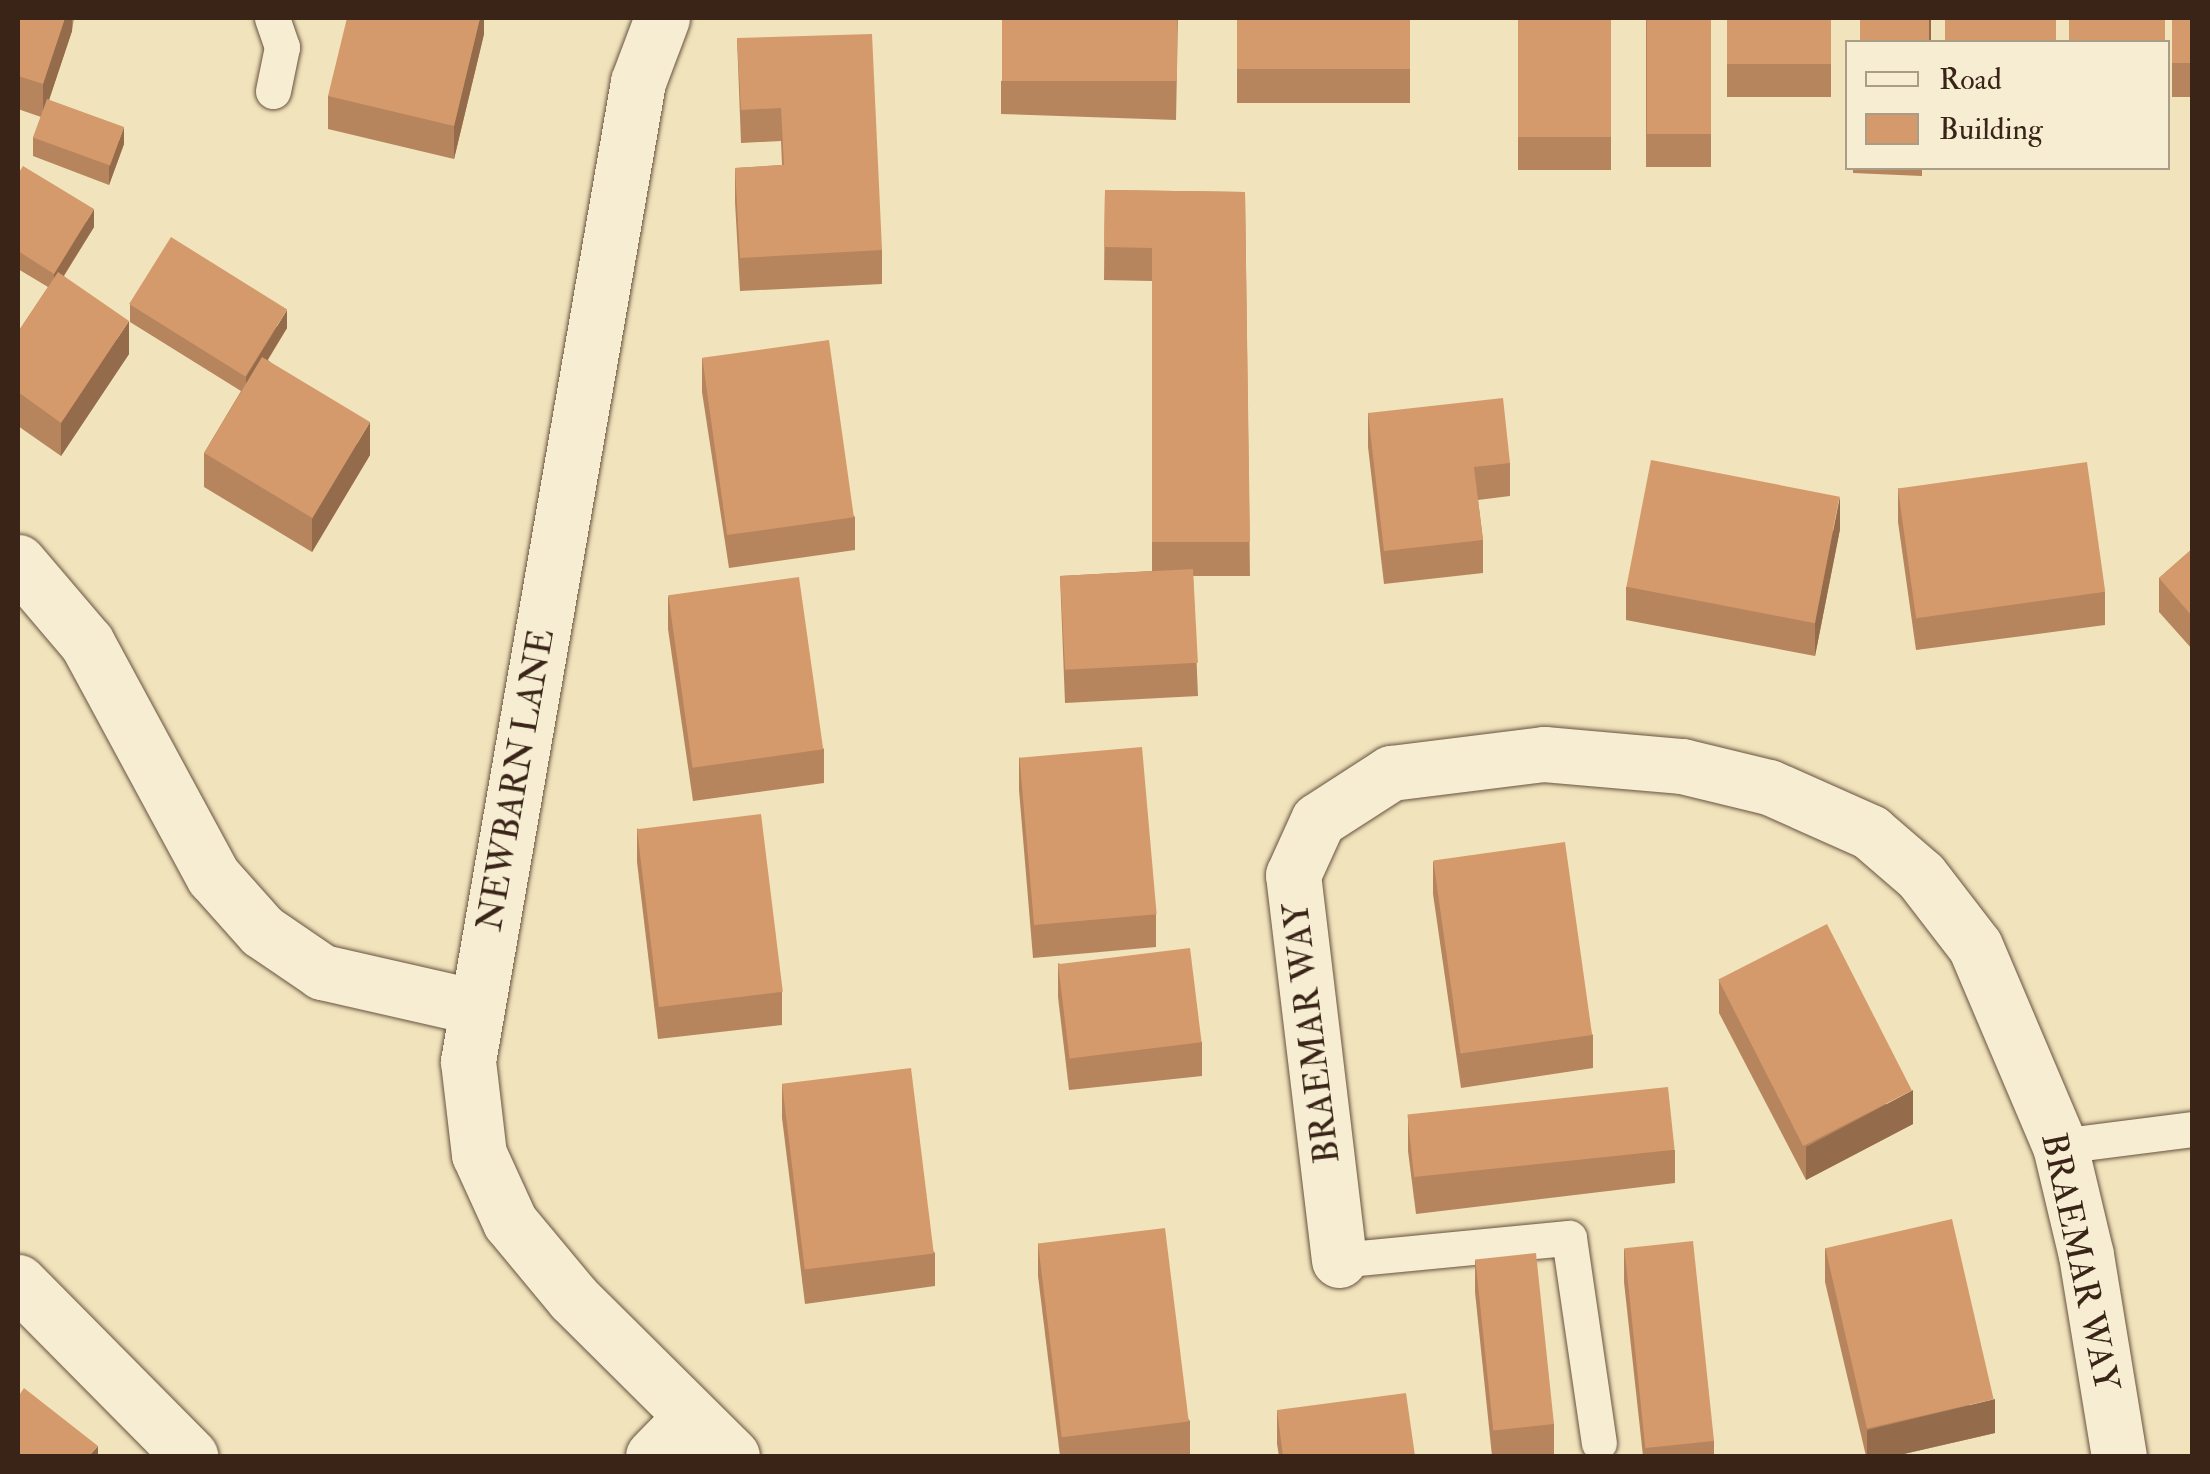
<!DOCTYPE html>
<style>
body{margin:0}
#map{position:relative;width:2210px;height:1474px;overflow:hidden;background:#f1e3bb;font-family:"IM FELL Double Pica",serif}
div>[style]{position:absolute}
.roads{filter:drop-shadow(0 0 2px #675440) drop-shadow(0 0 2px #675440)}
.service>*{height:35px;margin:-17.5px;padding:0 17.5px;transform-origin:17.5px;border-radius:17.5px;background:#f6edd3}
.minor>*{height:55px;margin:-27.5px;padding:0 27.5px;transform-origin:27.5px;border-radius:27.5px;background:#f6edd3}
.wall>*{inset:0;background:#b6845d;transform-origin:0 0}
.shaded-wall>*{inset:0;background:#946c4c;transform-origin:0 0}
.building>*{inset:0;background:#d49a6c;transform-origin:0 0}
span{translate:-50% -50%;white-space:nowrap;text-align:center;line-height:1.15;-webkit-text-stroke:10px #f6edd3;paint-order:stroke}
.street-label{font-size:35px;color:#392417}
.frame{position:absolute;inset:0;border:20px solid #392417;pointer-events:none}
.legend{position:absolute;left:1845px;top:40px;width:325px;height:130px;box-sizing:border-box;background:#f6edd3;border:2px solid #aa9d88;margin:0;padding:12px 18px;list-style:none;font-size:30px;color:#392417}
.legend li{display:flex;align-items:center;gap:20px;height:50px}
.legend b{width:50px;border:2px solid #aa9d88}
</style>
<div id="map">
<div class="roads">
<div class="service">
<i style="left:272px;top:18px;width:31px;rotate:71deg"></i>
<i style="left:282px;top:47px;width:45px;rotate:101.6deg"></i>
<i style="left:2060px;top:1146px;width:133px;rotate:-7.3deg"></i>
<i style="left:1339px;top:1260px;width:231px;rotate:-5.5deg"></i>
<i style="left:1569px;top:1238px;width:207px;rotate:81.7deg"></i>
</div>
<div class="minor">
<i style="left:662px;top:18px;width:68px;rotate:110.6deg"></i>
<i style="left:638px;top:82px;width:994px;rotate:99.85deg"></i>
<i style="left:468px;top:1061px;width:94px;rotate:83.3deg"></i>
<i style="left:479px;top:1154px;width:75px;rotate:65.5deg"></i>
<i style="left:510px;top:1222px;width:99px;rotate:50.3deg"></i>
<i style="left:573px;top:1298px;width:224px;rotate:44.8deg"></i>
<i style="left:18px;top:562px;width:106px;rotate:49.6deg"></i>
<i style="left:87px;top:643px;width:265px;rotate:61.6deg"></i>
<i style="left:213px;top:876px;width:74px;rotate:48.3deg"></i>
<i style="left:262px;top:931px;width:73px;rotate:34.3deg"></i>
<i style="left:322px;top:972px;width:158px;rotate:12.8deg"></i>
<i style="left:1339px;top:1260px;width:388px;rotate:-96.8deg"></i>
<i style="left:1293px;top:875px;width:60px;rotate:-65.6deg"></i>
<i style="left:1318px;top:820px;width:87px;rotate:-32.8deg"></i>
<i style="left:1391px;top:773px;width:154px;rotate:-7.1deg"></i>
<i style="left:1544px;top:754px;width:139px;rotate:5deg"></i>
<i style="left:1682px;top:766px;width:89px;rotate:13.6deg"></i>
<i style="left:1769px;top:787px;width:111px;rotate:24deg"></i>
<i style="left:1870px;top:832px;width:67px;rotate:40.8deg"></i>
<i style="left:1921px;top:876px;width:88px;rotate:52.4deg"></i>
<i style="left:1975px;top:946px;width:217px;rotate:67deg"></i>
<i style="left:2060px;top:1146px;width:112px;rotate:76.6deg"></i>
<i style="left:2086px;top:1255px;width:204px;rotate:80.7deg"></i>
<i style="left:18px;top:1282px;width:245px;rotate:45.3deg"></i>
<i style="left:653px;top:1456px;width:54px;rotate:-45.7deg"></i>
</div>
</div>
<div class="wall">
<i style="clip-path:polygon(18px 18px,74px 18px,72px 31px,49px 100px,124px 144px,109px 185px,33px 156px,33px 138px,41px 117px,18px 109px)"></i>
<i style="clip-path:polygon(484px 18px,484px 34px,454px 159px,328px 129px,328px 96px)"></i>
<i style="clip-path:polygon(1178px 18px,1176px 120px,1001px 114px,1001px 81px)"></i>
<i style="left:1237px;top:18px;width:173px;height:85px"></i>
<i style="left:1518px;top:18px;width:93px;height:152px"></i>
<i style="left:1646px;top:18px;width:65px;height:149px"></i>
<i style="left:1727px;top:18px;width:104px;height:79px"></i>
<i style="left:2172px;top:18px;width:20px;height:79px"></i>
<i style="clip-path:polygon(737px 38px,882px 250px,882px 284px,740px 291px,735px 202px,735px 168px,782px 165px,781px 141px,741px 143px)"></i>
<i style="clip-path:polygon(1853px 168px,1922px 168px,1922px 176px,1853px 173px)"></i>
<i style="clip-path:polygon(18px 174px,94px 227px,64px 276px,129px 354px,61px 456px,18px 426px,18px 332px,48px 287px,18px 269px)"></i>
<i style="clip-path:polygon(1105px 190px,1245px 192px,1250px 576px,1193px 576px,1198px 696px,1065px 703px,1060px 576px,1152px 571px,1152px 281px,1104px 280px)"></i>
<i style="clip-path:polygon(130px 304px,287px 328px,268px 360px,370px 455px,312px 552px,204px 487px,204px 453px,241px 391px,130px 322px)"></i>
<i style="clip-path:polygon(702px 358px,855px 517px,855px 550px,729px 568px,702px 392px)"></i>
<i style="clip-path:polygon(1368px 413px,1510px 463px,1510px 496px,1478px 500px,1483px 540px,1483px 573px,1384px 584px,1368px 447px)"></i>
<i style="clip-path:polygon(1898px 488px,2105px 592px,2105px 625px,1916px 650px,1898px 522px)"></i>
<i style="clip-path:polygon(1840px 529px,1815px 656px,1626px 620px,1626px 587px)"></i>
<i style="clip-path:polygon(2192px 549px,2192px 649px,2159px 612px,2159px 578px)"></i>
<i style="clip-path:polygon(668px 596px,824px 749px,824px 783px,693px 801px,668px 629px)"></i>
<i style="clip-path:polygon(1019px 757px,1156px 914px,1156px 947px,1033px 958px,1019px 790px)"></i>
<i style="clip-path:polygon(637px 828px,782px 992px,782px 1025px,658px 1039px,637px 862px)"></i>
<i style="clip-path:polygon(1433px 861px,1593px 1035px,1593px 1068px,1461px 1088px,1433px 894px)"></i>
<i style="clip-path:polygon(1058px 963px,1202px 1042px,1202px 1076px,1069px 1090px,1058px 997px)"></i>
<i style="clip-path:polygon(1719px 980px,1913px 1124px,1806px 1180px,1719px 1013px)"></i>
<i style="clip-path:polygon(782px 1084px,935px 1253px,935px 1286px,805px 1304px,782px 1118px)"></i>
<i style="clip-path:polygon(1408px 1118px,1675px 1150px,1675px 1183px,1416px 1214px,1408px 1151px)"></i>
<i style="clip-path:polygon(1038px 1243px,1190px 1421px,1190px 1454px,1171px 1456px,1060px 1456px,1038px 1276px)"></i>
<i style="clip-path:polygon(1624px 1248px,1714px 1441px,1714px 1456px,1643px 1456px,1624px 1282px)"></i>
<i style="clip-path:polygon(1825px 1248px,1995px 1433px,1895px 1456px,1866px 1456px,1825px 1282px)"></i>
<i style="clip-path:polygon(1475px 1259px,1554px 1424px,1554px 1456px,1492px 1456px,1475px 1292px)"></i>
<i style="clip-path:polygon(1277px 1410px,1415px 1456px,1279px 1456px,1277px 1444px)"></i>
</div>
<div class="shaded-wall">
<i style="clip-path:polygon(65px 18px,72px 18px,72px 31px,43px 118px,43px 84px)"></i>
<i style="clip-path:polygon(480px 18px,484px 18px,484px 34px,454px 159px,454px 126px)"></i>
<i style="left:1929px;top:18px;width:2px;height:24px"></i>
<i style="clip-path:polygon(124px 127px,124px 144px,109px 185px,109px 167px)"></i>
<i style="clip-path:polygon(94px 209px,94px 227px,54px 291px,54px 274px)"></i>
<i style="clip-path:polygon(287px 310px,287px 328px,246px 394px,246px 377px)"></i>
<i style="clip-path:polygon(129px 321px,129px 354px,61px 456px,61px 423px)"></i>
<i style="clip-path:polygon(370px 422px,370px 455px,312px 552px,312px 519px)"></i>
<i style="clip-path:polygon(1840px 496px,1840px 529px,1815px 656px,1815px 623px)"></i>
<i style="clip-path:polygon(1913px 1090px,1913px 1124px,1806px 1180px,1806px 1147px)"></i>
<i style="clip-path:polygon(1995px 1399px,1995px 1433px,1895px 1456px,1867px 1456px,1867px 1430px)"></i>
<i style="clip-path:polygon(98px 1446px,98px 1456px,89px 1456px)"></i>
</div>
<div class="building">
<i style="clip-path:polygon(18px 18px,65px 18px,43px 84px,18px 76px)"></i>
<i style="clip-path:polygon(347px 18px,480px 18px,454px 126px,328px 96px)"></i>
<i style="left:1002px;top:18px;width:175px;height:63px"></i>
<i style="left:1237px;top:18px;width:173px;height:51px"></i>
<i style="left:1518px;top:18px;width:93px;height:119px"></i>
<i style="left:1647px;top:18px;width:64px;height:116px"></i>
<i style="left:1727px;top:18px;width:104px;height:46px"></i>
<i style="left:1860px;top:18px;width:69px;height:24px"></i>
<i style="left:1945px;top:18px;width:111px;height:24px"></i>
<i style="left:2069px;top:18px;width:96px;height:24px"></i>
<i style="left:2172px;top:18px;width:20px;height:45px"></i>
<i style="clip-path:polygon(872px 34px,882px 250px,740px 258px,735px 168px,784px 165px,781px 108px,741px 110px,737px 38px)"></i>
<i style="left:47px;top:99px;width:82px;height:41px;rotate:20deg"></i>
<i style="clip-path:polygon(23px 166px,94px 209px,54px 274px,18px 251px,18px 174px)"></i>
<i style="clip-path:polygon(1105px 190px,1245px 192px,1250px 542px,1152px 542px,1152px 248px,1104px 247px)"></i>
<i style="left:171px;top:237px;width:137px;height:79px;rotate:32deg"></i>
<i style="clip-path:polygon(58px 272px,129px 321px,61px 423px,18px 392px,18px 332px)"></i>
<i style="left:829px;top:340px;width:179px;height:128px;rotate:82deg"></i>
<i style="left:262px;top:357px;width:126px;height:112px;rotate:31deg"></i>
<i style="clip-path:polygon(1503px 398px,1510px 463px,1474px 467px,1483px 540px,1384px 551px,1368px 413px)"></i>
<i style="left:1651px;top:460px;width:192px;height:129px;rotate:11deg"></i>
<i style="left:2087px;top:462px;width:131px;height:191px;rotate:82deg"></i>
<i style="clip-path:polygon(2192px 549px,2192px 616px,2159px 578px)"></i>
<i style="left:1193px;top:569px;width:94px;height:133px;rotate:87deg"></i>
<i style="left:799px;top:577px;width:174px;height:132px;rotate:82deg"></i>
<i style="left:1142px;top:747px;width:168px;height:123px;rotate:85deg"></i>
<i style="left:761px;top:814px;width:179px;height:125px;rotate:83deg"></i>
<i style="left:1565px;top:842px;width:195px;height:133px;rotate:82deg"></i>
<i style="left:1827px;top:924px;width:187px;height:122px;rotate:63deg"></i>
<i style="left:1190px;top:948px;width:95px;height:133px;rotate:83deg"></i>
<i style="left:911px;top:1068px;width:187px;height:130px;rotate:83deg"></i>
<i style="left:1668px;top:1087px;width:63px;height:262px;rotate:84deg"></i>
<i style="left:1952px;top:1219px;width:185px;height:130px;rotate:77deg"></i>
<i style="left:1165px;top:1228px;width:195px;height:128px;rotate:83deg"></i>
<i style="left:1693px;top:1241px;width:201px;height:69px;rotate:84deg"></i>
<i style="left:1536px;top:1253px;width:172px;height:61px;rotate:84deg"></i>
<i style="clip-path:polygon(24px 1388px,98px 1446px,89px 1456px,18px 1456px,18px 1397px)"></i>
<i style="clip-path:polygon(1406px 1393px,1415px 1456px,1283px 1456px,1277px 1410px)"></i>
</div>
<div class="street-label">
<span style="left:516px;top:780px;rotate:-80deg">NEWBARN LANE</span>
<span style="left:1312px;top:1033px;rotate:-97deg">BRAEMAR WAY</span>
<span style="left:2080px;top:1262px;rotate:78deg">BRAEMAR WAY</span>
</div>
<div class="frame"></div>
<ul class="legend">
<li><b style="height:12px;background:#f6edd3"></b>Road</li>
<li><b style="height:28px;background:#d49a6c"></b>Building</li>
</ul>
</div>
